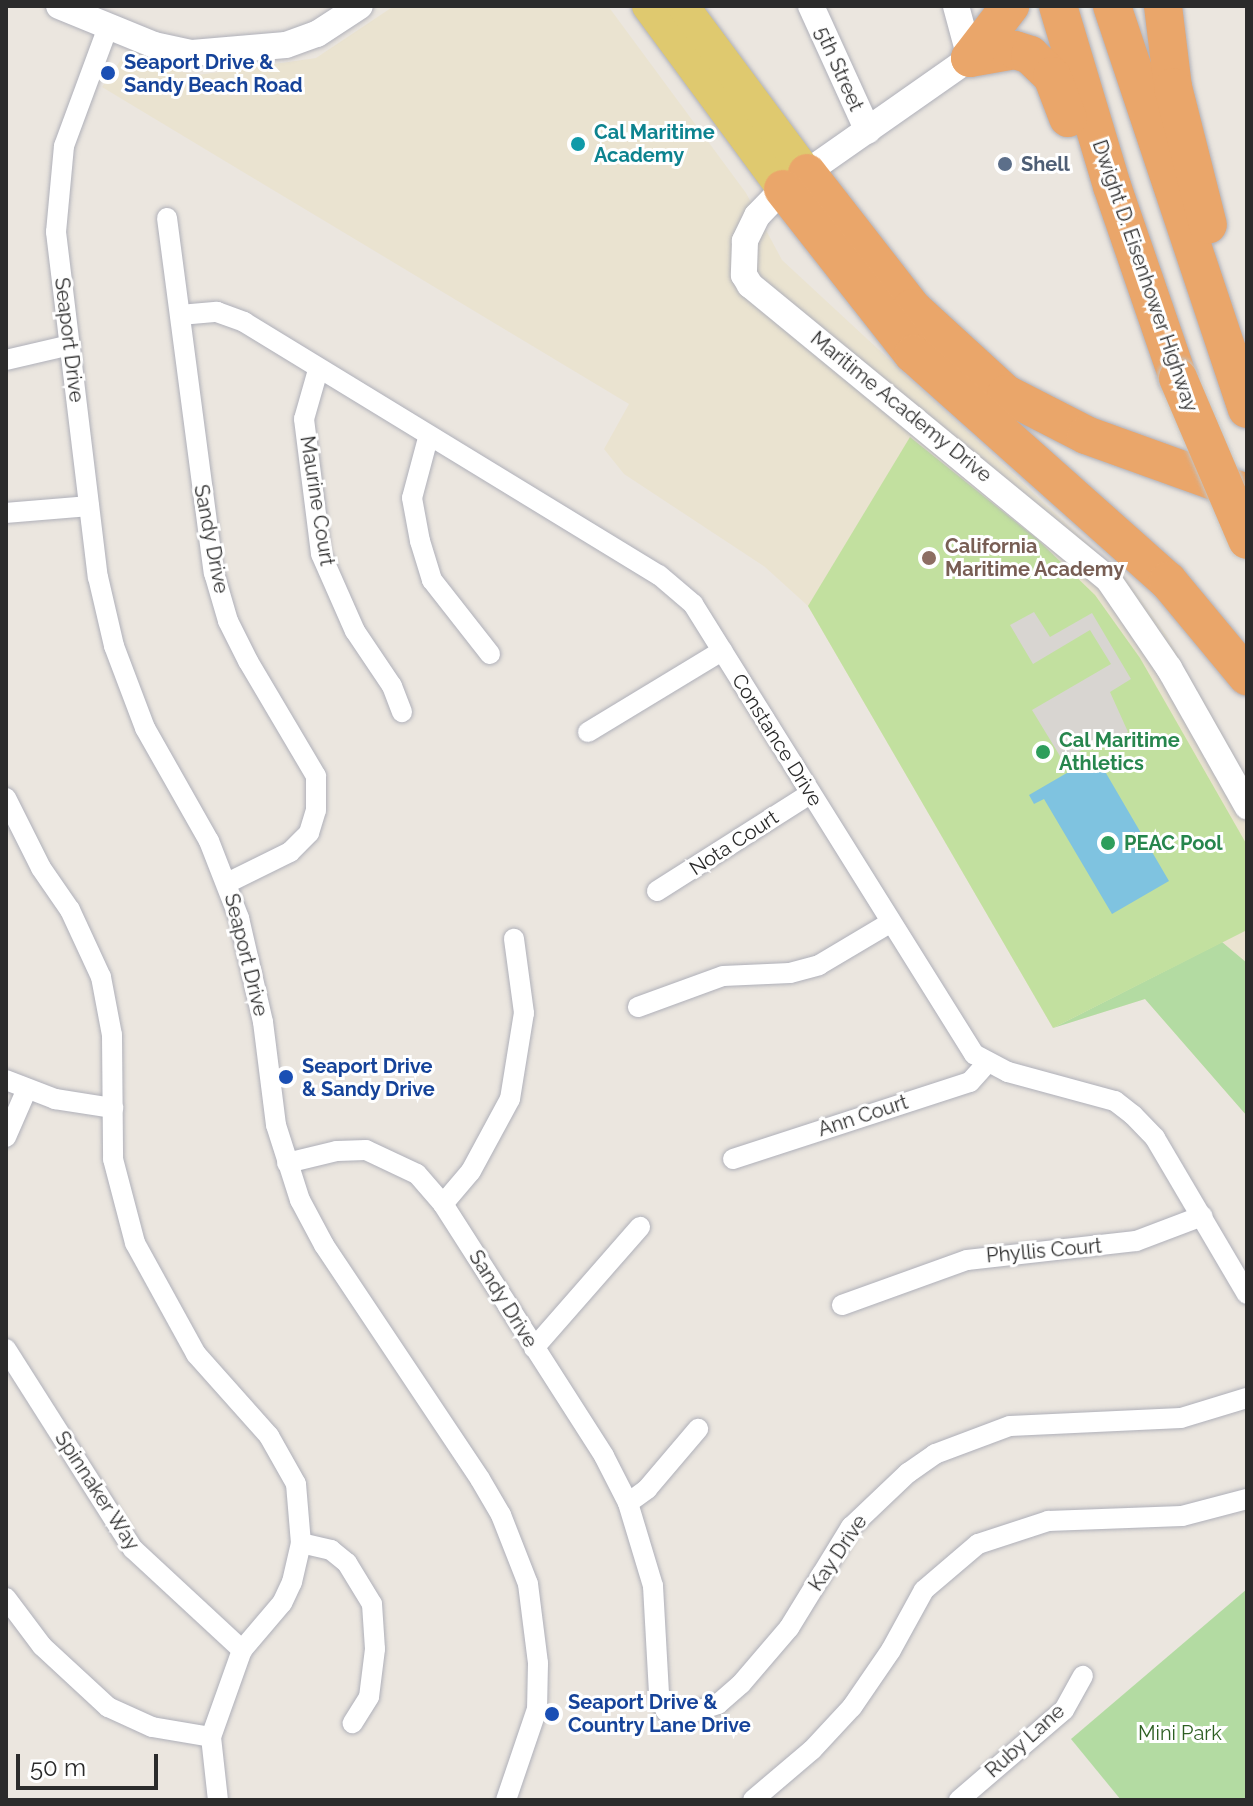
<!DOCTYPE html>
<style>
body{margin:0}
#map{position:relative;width:1253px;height:1806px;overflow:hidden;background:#ebe6df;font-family:Raleway,sans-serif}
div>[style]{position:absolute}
.education>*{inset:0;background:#eae3d0}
.green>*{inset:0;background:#b3dba2}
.pitch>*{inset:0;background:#c2e09f}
.plaza>*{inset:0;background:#d8d5d1}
.water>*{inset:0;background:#7fc3e0}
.roads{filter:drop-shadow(0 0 2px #afb0b9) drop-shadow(0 0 2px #afb0b9)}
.minor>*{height:20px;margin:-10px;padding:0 10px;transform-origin:10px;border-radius:10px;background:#fff}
.tertiary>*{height:26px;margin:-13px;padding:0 13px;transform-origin:13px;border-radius:13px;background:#fff}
.primary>*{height:32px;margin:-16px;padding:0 16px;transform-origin:16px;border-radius:16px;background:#dfc96f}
.motorway>*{height:38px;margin:-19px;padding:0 19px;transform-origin:19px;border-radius:19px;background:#eaa66a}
.bridges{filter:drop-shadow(0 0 2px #c4c4c4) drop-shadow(0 0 2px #c4c4c4)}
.motorway-bridge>*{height:38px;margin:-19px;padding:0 19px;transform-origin:19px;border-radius:19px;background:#eaa66a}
.dots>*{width:22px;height:22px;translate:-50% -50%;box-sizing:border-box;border:4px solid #fff;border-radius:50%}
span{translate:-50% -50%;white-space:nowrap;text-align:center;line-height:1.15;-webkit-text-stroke:6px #fff;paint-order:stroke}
.transit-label{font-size:20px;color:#164399;font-weight:700}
.left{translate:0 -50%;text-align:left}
.street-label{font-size:20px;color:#2b2b2b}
.culture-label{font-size:20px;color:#0d838f;font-weight:700}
.service-label{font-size:20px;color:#4e5e75;font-weight:700}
.education-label{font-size:20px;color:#785e54;font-weight:700}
.leisure-label{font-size:20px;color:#27864d;font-weight:700}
.park-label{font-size:20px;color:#2e5f23}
.frame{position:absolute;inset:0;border:8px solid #2b2b2b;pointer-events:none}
.scale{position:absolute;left:16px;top:1754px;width:142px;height:36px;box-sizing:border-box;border:4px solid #2b2b2b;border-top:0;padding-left:10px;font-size:24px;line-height:28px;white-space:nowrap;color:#2b2b2b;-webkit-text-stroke:6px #fff;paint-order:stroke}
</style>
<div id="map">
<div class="education">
<i style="clip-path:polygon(394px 6px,608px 6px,746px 193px,782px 260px,1126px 579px,1167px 636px,1247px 777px,1247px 1116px,1145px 999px,1053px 1028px,808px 606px,765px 567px,624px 474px,604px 449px,629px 404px,102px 87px,121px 60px,198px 75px,316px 58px)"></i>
</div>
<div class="green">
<i style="clip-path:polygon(1222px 942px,1247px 963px,1247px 1116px,1145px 999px,1053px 1028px)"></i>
<i style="clip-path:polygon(1247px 1589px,1247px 1800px,1121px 1800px,1071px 1739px)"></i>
</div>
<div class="pitch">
<i style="clip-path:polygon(910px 437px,1037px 539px,1095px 595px,1140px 658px,1247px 845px,1247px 930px,1053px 1028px,808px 606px)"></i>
</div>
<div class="plaza">
<i style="clip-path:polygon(1034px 612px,1050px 637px,1092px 613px,1131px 679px,1110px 692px,1128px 732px,1099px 749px,1095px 742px,1063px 761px,1032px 710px,1111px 664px,1090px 630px,1033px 664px,1010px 625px)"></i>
</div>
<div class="water">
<i style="clip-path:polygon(1096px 756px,1169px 881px,1112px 914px,1044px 799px,1034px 804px,1029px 795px)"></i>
</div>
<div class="roads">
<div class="minor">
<i style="left:108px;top:27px;width:127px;rotate:110.3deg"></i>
<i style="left:64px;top:146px;width:86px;rotate:95.3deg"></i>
<i style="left:56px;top:232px;width:348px;rotate:83.1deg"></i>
<i style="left:98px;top:577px;width:71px;rotate:76.9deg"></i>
<i style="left:114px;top:646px;width:88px;rotate:69.3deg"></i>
<i style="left:145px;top:728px;width:130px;rotate:60.5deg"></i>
<i style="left:209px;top:841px;width:83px;rotate:68.7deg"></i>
<i style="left:239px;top:918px;width:107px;rotate:77deg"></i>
<i style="left:263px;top:1022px;width:104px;rotate:82.8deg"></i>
<i style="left:276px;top:1125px;width:79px;rotate:72.3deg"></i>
<i style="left:300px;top:1200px;width:51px;rotate:61.9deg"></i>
<i style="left:324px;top:1245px;width:281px;rotate:56.3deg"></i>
<i style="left:480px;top:1479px;width:42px;rotate:59.7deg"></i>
<i style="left:501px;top:1515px;width:74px;rotate:68.6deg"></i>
<i style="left:528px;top:1584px;width:80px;rotate:82.8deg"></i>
<i style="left:538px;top:1663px;width:46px;rotate:91.2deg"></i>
<i style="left:537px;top:1709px;width:96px;rotate:108.8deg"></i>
<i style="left:167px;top:218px;width:358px;rotate:82.5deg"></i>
<i style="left:214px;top:573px;width:50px;rotate:73.7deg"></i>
<i style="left:228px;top:621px;width:45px;rotate:63.4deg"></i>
<i style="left:248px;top:661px;width:134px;rotate:59.4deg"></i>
<i style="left:316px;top:776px;width:34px;rotate:90deg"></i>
<i style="left:316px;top:810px;width:24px;rotate:107deg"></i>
<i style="left:309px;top:833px;width:27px;rotate:135deg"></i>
<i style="left:290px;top:852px;width:70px;rotate:153.8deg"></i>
<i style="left:180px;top:315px;width:37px;rotate:-5deg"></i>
<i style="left:217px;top:312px;width:29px;rotate:20deg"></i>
<i style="left:244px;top:322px;width:486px;rotate:31.4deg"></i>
<i style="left:659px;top:575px;width:45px;rotate:40.5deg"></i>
<i style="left:693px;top:604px;width:531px;rotate:58.02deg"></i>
<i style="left:974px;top:1054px;width:38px;rotate:28deg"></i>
<i style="left:1008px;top:1072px;width:111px;rotate:15.2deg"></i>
<i style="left:1115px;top:1101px;width:23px;rotate:38deg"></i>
<i style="left:1133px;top:1115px;width:32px;rotate:46deg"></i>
<i style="left:1155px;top:1138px;width:181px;rotate:59.5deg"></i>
<i style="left:6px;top:360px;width:66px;rotate:-13.2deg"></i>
<i style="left:318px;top:370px;width:51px;rotate:105.9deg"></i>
<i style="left:304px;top:419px;width:136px;rotate:82.8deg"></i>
<i style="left:321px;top:554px;width:84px;rotate:66.2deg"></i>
<i style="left:355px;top:631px;width:66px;rotate:56.1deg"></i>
<i style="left:392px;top:686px;width:28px;rotate:69deg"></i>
<i style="left:428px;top:438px;width:62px;rotate:104.9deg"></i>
<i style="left:412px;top:498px;width:44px;rotate:79.5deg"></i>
<i style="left:420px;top:541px;width:41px;rotate:72.9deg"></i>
<i style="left:432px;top:580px;width:94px;rotate:51.9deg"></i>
<i style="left:6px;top:513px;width:83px;rotate:-4.8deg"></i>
<i style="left:588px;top:732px;width:157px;rotate:-31.2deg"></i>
<i style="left:6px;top:798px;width:78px;rotate:63.4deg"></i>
<i style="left:41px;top:868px;width:51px;rotate:55.4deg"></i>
<i style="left:70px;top:910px;width:74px;rotate:65.2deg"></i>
<i style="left:101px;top:977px;width:59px;rotate:79.3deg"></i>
<i style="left:112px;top:1035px;width:124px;rotate:89.5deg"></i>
<i style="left:113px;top:1159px;width:87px;rotate:75.3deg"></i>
<i style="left:135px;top:1243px;width:127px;rotate:61.2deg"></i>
<i style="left:196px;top:1354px;width:110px;rotate:48.3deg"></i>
<i style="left:269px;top:1436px;width:55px;rotate:60.6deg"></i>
<i style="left:296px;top:1484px;width:59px;rotate:85.2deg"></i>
<i style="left:301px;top:1543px;width:40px;rotate:103deg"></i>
<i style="left:292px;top:1582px;width:23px;rotate:115deg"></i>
<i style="left:282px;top:1603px;width:62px;rotate:130.4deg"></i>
<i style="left:242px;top:1650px;width:92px;rotate:109.6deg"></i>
<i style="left:211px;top:1737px;width:63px;rotate:83.7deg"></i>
<i style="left:657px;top:891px;width:181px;rotate:-32.4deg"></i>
<i style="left:638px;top:1007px;width:90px;rotate:-20deg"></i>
<i style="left:723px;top:976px;width:67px;rotate:-2.6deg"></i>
<i style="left:790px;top:973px;width:30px;rotate:-15deg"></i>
<i style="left:819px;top:965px;width:80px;rotate:-30.7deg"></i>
<i style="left:6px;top:1080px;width:53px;rotate:21.2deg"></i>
<i style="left:55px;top:1099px;width:59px;rotate:8.8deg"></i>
<i style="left:6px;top:1137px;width:52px;rotate:-66.4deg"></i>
<i style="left:733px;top:1159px;width:249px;rotate:-18deg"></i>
<i style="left:970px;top:1082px;width:24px;rotate:-48deg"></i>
<i style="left:287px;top:1163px;width:51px;rotate:-13.5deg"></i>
<i style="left:337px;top:1151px;width:29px;rotate:-2deg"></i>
<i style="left:366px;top:1150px;width:56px;rotate:25.2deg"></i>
<i style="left:417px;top:1174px;width:40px;rotate:49deg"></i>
<i style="left:443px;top:1204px;width:299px;rotate:57.4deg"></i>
<i style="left:604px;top:1456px;width:53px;rotate:62.9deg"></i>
<i style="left:628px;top:1503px;width:87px;rotate:73.2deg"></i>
<i style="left:653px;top:1586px;width:108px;rotate:86.8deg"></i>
<i style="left:659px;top:1694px;width:18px;rotate:68deg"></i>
<i style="left:666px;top:1711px;width:16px;rotate:18deg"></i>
<i style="left:681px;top:1716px;width:39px;rotate:-18deg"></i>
<i style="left:718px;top:1704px;width:30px;rotate:-41deg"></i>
<i style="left:741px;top:1684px;width:74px;rotate:-49.4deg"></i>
<i style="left:789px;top:1628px;width:119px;rotate:-58.5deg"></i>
<i style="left:851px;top:1527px;width:79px;rotate:-43.5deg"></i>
<i style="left:908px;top:1473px;width:33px;rotate:-35deg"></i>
<i style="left:935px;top:1454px;width:80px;rotate:-20.5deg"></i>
<i style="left:1010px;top:1426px;width:171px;rotate:-2.7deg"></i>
<i style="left:1181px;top:1418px;width:69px;rotate:-16.9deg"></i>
<i style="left:443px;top:1204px;width:43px;rotate:-49.7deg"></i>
<i style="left:471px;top:1171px;width:82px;rotate:-61.6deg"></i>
<i style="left:510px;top:1099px;width:87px;rotate:-80.8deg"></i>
<i style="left:524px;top:1013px;width:75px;rotate:-97.7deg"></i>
<i style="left:842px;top:1305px;width:133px;rotate:-19.8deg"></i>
<i style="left:967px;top:1260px;width:170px;rotate:-6.4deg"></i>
<i style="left:1136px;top:1241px;width:71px;rotate:-20.7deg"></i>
<i style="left:534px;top:1348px;width:161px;rotate:-48.8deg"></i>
<i style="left:6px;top:1349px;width:237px;rotate:57.6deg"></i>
<i style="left:133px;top:1549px;width:149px;rotate:42.8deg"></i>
<i style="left:628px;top:1503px;width:24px;rotate:-36deg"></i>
<i style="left:647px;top:1489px;width:79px;rotate:-49.6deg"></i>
<i style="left:301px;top:1543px;width:31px;rotate:13deg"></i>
<i style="left:331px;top:1550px;width:21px;rotate:39deg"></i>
<i style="left:347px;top:1563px;width:48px;rotate:58.6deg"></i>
<i style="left:372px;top:1604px;width:45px;rotate:86.2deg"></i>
<i style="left:375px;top:1649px;width:48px;rotate:97.1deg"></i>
<i style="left:369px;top:1697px;width:31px;rotate:122deg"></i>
<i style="left:6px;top:1598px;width:60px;rotate:53.1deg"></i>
<i style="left:42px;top:1646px;width:90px;rotate:42.7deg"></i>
<i style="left:108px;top:1707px;width:48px;rotate:24.4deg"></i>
<i style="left:152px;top:1727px;width:60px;rotate:9.6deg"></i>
<i style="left:753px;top:1800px;width:77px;rotate:-40.3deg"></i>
<i style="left:812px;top:1750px;width:59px;rotate:-47.1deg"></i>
<i style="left:852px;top:1707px;width:69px;rotate:-55.6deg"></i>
<i style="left:891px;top:1650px;width:68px;rotate:-61.2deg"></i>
<i style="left:924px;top:1590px;width:71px;rotate:-40.4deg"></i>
<i style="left:978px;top:1544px;width:74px;rotate:-18.2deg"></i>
<i style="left:1048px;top:1521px;width:134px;rotate:-2.1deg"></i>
<i style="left:1182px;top:1516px;width:67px;rotate:-14.7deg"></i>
<i style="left:959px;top:1800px;width:138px;rotate:-40.6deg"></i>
<i style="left:1064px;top:1710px;width:39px;rotate:-61deg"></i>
</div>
<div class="tertiary">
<i style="left:59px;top:6px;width:103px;rotate:22.3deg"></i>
<i style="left:154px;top:45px;width:39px;rotate:12deg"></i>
<i style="left:192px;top:53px;width:94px;rotate:-4.9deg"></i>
<i style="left:286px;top:45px;width:33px;rotate:-20deg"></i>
<i style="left:317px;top:34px;width:51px;rotate:-33.1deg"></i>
<i style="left:811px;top:6px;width:137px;rotate:65.5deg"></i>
<i style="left:956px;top:6px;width:54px;rotate:74.9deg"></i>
<i style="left:970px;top:58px;width:228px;rotate:145deg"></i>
<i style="left:783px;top:189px;width:37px;rotate:134deg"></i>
<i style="left:757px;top:216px;width:28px;rotate:116deg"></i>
<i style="left:745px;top:241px;width:34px;rotate:92deg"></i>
<i style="left:744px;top:275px;width:12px;rotate:59deg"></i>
<i style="left:750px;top:285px;width:463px;rotate:39.4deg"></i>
<i style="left:1108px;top:579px;width:108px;rotate:55.6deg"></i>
<i style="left:1169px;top:668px;width:159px;rotate:60.5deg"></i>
</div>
<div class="primary">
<i style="left:648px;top:6px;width:227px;rotate:53.6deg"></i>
<i style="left:683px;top:6px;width:208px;rotate:53.4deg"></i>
</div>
<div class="motorway">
<i style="left:1058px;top:6px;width:188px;rotate:73.3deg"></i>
<i style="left:1112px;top:186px;width:203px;rotate:71deg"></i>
<i style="left:1112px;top:6px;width:425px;rotate:71.5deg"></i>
<i style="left:1163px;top:6px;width:82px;rotate:83deg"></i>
<i style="left:1173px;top:87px;width:142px;rotate:75.8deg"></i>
<i style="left:970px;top:58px;width:46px;rotate:-10.1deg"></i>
<i style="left:1015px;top:50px;width:16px;rotate:18deg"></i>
<i style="left:1030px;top:55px;width:30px;rotate:44deg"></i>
<i style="left:1052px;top:76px;width:45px;rotate:69.1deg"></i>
<i style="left:970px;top:58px;width:66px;rotate:-52.4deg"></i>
<i style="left:807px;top:173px;width:171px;rotate:52.1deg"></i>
<i style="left:912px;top:308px;width:127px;rotate:42.5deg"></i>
<i style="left:1006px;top:394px;width:90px;rotate:27.1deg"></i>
<i style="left:1086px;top:435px;width:171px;rotate:19.8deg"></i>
<i style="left:783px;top:189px;width:210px;rotate:51.8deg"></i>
<i style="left:913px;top:354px;width:341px;rotate:41.7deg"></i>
<i style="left:1168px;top:581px;width:124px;rotate:50.3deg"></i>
</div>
</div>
<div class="bridges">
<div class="motorway-bridge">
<i style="left:1178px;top:378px;width:176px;rotate:66.9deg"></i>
</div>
</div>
<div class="dots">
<i style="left:108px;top:73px;background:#1a4fb4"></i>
<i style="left:578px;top:144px;background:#0f9aa8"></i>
<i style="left:1005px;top:164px;background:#5c6f8a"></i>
<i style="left:929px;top:558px;background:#8d6e63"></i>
<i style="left:1043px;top:752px;background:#2e9e5b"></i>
<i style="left:1108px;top:843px;background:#2e9e5b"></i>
<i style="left:286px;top:1077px;background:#1a4fb4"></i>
<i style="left:552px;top:1714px;background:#1a4fb4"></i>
</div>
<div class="transit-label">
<span class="left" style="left:124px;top:74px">Seaport Drive &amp;<br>Sandy Beach Road</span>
<span class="left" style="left:302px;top:1078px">Seaport Drive<br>&amp; Sandy Drive</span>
<span class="left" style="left:568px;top:1714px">Seaport Drive &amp;<br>Country Lane Drive</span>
</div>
<div class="street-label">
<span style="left:839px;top:69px;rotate:66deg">5th Street</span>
<span style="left:1145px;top:276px;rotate:71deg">Dwight D. Eisenhower Highway</span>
<span style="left:69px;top:340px;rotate:83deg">Seaport Drive</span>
<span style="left:901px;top:407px;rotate:39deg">Maritime Academy Drive</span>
<span style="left:317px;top:501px;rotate:81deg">Maurine Court</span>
<span style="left:211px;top:539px;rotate:79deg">Sandy Drive</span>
<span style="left:777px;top:740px;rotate:58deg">Constance Drive</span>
<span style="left:734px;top:843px;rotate:-33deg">Nota Court</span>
<span style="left:246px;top:955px;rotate:76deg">Seaport Drive</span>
<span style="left:863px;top:1116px;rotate:-18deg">Ann Court</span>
<span style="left:1044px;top:1251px;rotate:-5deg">Phyllis Court</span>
<span style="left:503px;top:1299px;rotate:58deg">Sandy Drive</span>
<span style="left:97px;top:1491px;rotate:57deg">Spinnaker Way</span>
<span style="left:838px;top:1553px;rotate:-56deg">Kay Drive</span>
<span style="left:1025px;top:1741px;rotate:-42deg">Ruby Lane</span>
</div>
<div class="culture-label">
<span class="left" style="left:594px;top:144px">Cal Maritime<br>Academy</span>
</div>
<div class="service-label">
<span class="left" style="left:1021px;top:164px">Shell</span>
</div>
<div class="education-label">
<span class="left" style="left:945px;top:558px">California<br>Maritime Academy</span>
</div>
<div class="leisure-label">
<span class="left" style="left:1059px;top:752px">Cal Maritime<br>Athletics</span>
<span class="left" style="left:1124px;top:843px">PEAC Pool</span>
</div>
<div class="park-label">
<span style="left:1180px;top:1733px">Mini Park</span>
</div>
<div class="frame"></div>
<div class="scale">50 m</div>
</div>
